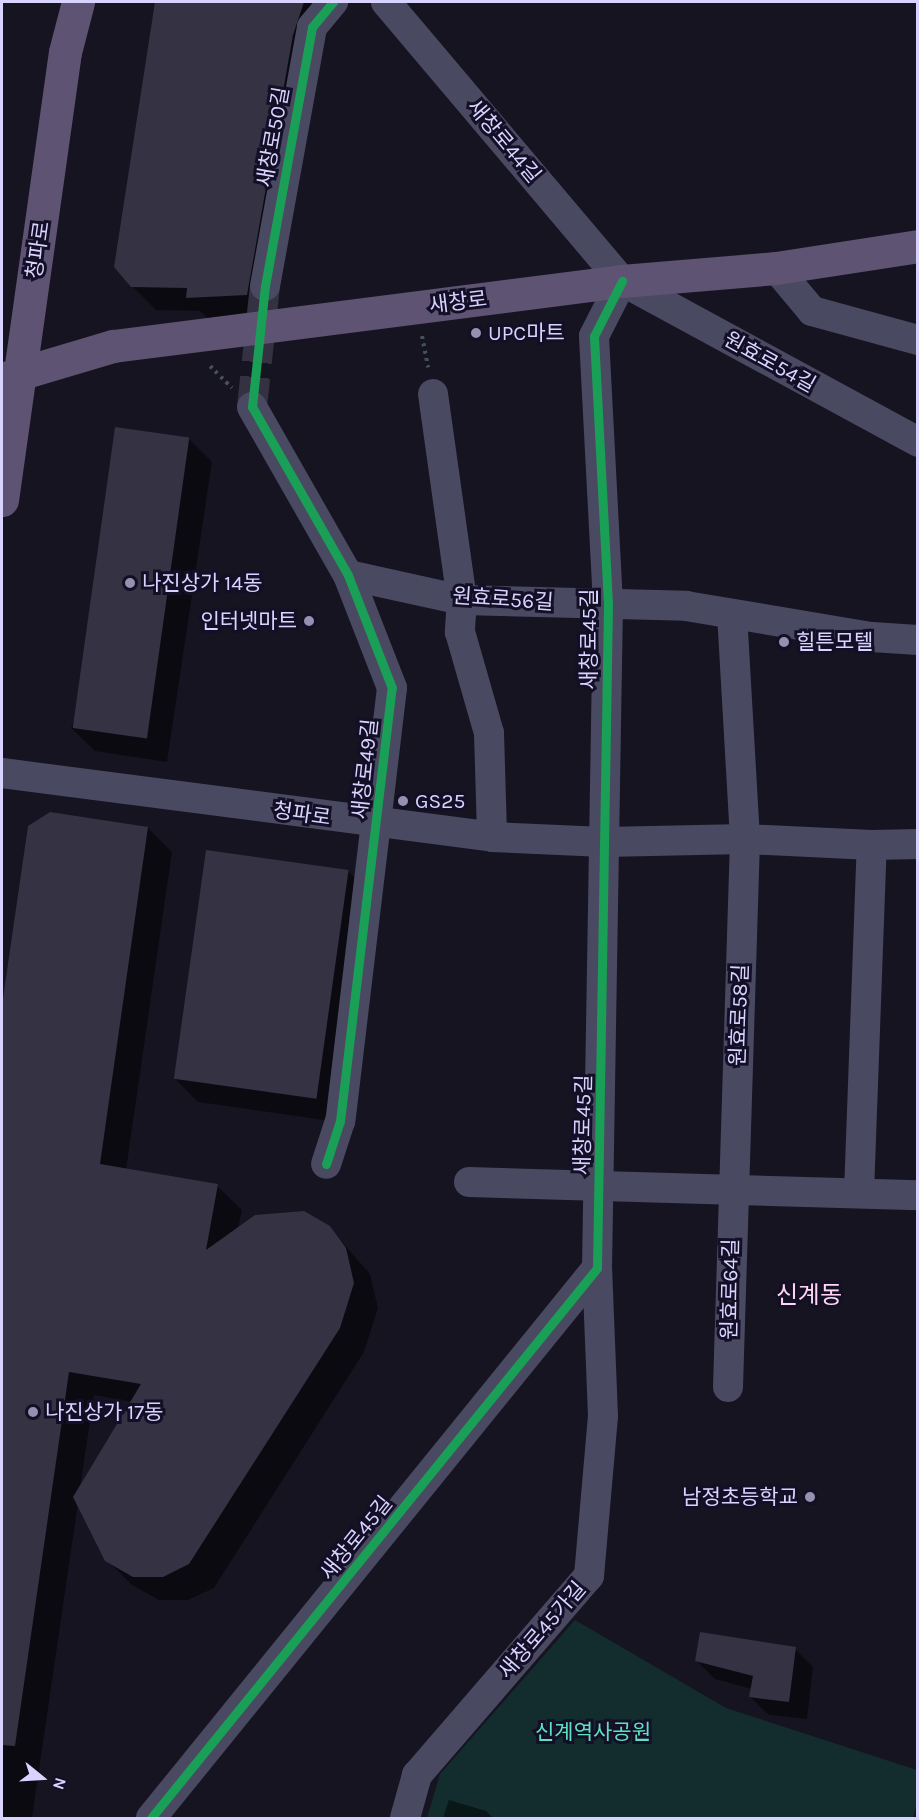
<!DOCTYPE html>
<meta charset="utf-8">
<style>
body{margin:0}
#map{position:relative;width:919px;height:1820px;overflow:hidden;background:#161421;font-family:Karla,"Noto Sans KR",sans-serif}
div>[style]{position:absolute}
.green>*{inset:0;background:#132c2d}
.shadow>*{inset:0;background:#0007}
.building>*{inset:0;background:#343243;transform-origin:0 0}
.minor-tunnel>*{height:30px;margin-top:-15px;transform-origin:0;background:repeating-linear-gradient(90deg,#333142 0 30px,transparent 0 45px)}
.path>*{height:4px;margin-top:-2px;transform-origin:0;background:repeating-linear-gradient(90deg,#44505f 0 3px,transparent 0 7.5px)}
.minor>*{height:30px;margin:-15px;padding:0 15px;transform-origin:15px;border-radius:15px;background:#4a4962}
.major>*{height:33px;margin:-16.5px;padding:0 16.5px;transform-origin:16.5px;border-radius:16.5px;background:#5e5373}
.cycleway>*{height:9px;margin:-4.5px;padding:0 4.5px;transform-origin:4.5px;border-radius:4.5px;background:#1a9f57}
.dots>*{width:16px;height:16px;translate:-50% -50%;box-sizing:border-box;border:3px solid #130f26;border-radius:50%}
span{translate:-50% -50%;white-space:nowrap;text-align:center;line-height:1.15;-webkit-text-stroke:6px #130f26;paint-order:stroke}
.street-label{font-size:21px;color:#d9d4ff}
.poi-label{font-size:21px;color:#d9d4ff}
.left{translate:0 -50%;text-align:left}
.right{translate:-100% -50%;text-align:right}
.park-label{font-size:21px;color:#5fe0c0}
.quarter-label{font-size:24px;color:#ffd6f0}
.frame{position:absolute;inset:0;border:3px solid #d9d4ff;pointer-events:none}
.north{position:absolute;left:12px;top:1748px;width:60px;height:60px;-webkit-text-stroke:4px #130f26;paint-order:stroke;rotate:108deg;font-size:16px;font-weight:700;line-height:24px;text-align:center;color:#d9d4ff}
.north::after{content:'';display:block;margin:auto;width:21px;height:27px;background:#d9d4ff;clip-path:polygon(50% 0,100% 100%,50% 72%,0 100%)}
</style>
<div id="map">
<div class="green">
<i style="clip-path:polygon(575px 1620px,726px 1708px,917px 1770px,917px 1803px,913px 1818px,427px 1818px,440px 1774px)"></i>
</div>
<div class="shadow">
<i style="clip-path:polygon(157px 2px,335px 2px,316px 58px,270px 317px,211px 321px,200px 311px,156px 310px,132px 286px)"></i>
<i style="clip-path:polygon(189px 439px,212px 462px,167px 762px,95px 751px,71px 728px)"></i>
<i style="clip-path:polygon(evenodd,29px 827px,148px 828px,172px 852px,126px 1170px,217px 1186px,242px 1210px,238px 1229px,329px 1227px,370px 1274px,378px 1308px,364px 1352px,214px 1588px,188px 1600px,159px 1600px,132px 1585px,107px 1560px,78px 1503px,32px 1818px,2px 1818px,2px 1015px,29px 827px,94px 1395px,132px 1402px,80px 1488px,94px 1395px)"></i>
<i style="clip-path:polygon(348px 871px,371px 895px,338px 1122px,198px 1102px,175px 1079px)"></i>
<i style="clip-path:polygon(795px 1649px,813px 1667px,807px 1719px,769px 1715px,750px 1697px,752px 1689px,715px 1679px,697px 1661px)"></i>
<i style="clip-path:polygon(449px 1800px,486px 1811px,493px 1818px,443px 1818px)"></i>
</div>
<div class="building">
<i style="clip-path:polygon(155px 2px,304px 2px,293px 35px,247px 295px,186px 298px,187px 288px,131px 287px,114px 267px)"></i>
<i style="left:115px;top:427px;width:75px;height:304px;rotate:8deg"></i>
<i style="clip-path:polygon(50px 812px,148px 827px,100px 1164px,218px 1184px,206px 1250px,255px 1215px,304px 1211px,330px 1226px,346px 1248px,354px 1283px,340px 1328px,189px 1564px,163px 1577px,133px 1577px,105px 1561px,73px 1497px,141px 1384px,69px 1372px,15px 1746px,2px 1745px,2px 1005px,28px 826px)"></i>
<i style="left:206px;top:850px;width:144px;height:231px;rotate:8deg"></i>
<i style="clip-path:polygon(700px 1632px,796px 1647px,789px 1702px,749px 1697px,753px 1676px,695px 1661px)"></i>
</div>
<div class="minor-tunnel">
<i style="left:252px;top:407px;width:122px;rotate:-83.9deg"></i>
</div>
<div class="path">
<i style="left:422px;top:336px;width:32px;rotate:79deg"></i>
<i style="left:210px;top:366px;width:31px;rotate:45deg"></i>
</div>
<div class="minor">
<i style="left:386px;top:2px;width:365px;rotate:49.8deg"></i>
<i style="left:622px;top:281px;width:337px;rotate:28.5deg"></i>
<i style="left:776px;top:268px;width:56px;rotate:50.1deg"></i>
<i style="left:812px;top:311px;width:110px;rotate:15.3deg"></i>
<i style="left:265px;top:286px;width:263px;rotate:-79.7deg"></i>
<i style="left:312px;top:27px;width:33px;rotate:-50deg"></i>
<i style="left:433px;top:394px;width:208px;rotate:82deg"></i>
<i style="left:462px;top:600px;width:32px;rotate:94deg"></i>
<i style="left:460px;top:632px;width:105px;rotate:74deg"></i>
<i style="left:489px;top:733px;width:104px;rotate:88.3deg"></i>
<i style="left:252px;top:407px;width:193px;rotate:60.3deg"></i>
<i style="left:348px;top:575px;width:121px;rotate:68.7deg"></i>
<i style="left:392px;top:688px;width:436px;rotate:96.8deg"></i>
<i style="left:340px;top:1121px;width:45px;rotate:108deg"></i>
<i style="left:348px;top:575px;width:117px;rotate:12.4deg"></i>
<i style="left:462px;top:600px;width:224px;rotate:1.5deg"></i>
<i style="left:686px;top:606px;width:189px;rotate:9.5deg"></i>
<i style="left:872px;top:637px;width:46px;rotate:3.7deg"></i>
<i style="left:2px;top:773px;width:494px;rotate:7.4deg"></i>
<i style="left:492px;top:837px;width:112px;rotate:2.6deg"></i>
<i style="left:604px;top:842px;width:141px;rotate:-1.2deg"></i>
<i style="left:745px;top:839px;width:127px;rotate:2.7deg"></i>
<i style="left:872px;top:845px;width:46px;rotate:-1.2deg"></i>
<i style="left:469px;top:1182px;width:449px;rotate:1.7deg"></i>
<i style="left:859px;top:1193px;width:348px;rotate:-87.9deg"></i>
<i style="left:728px;top:1387px;width:548px;rotate:-88.22deg"></i>
<i style="left:745px;top:839px;width:225px;rotate:-93.3deg"></i>
<i style="left:151px;top:1818px;width:708px;rotate:-50.96deg"></i>
<i style="left:597px;top:1268px;width:664px;rotate:-89.05deg"></i>
<i style="left:608px;top:604px;width:268px;rotate:-93deg"></i>
<i style="left:594px;top:336px;width:62px;rotate:-63deg"></i>
<i style="left:405px;top:1818px;width:45px;rotate:-74.4deg"></i>
<i style="left:417px;top:1775px;width:263px;rotate:-49.2deg"></i>
<i style="left:589px;top:1576px;width:161px;rotate:-85deg"></i>
<i style="left:603px;top:1416px;width:148px;rotate:-92.3deg"></i>
</div>
<div class="major">
<i style="left:2px;top:379px;width:116px;rotate:-16.6deg"></i>
<i style="left:113px;top:346px;width:513px;rotate:-7.28deg"></i>
<i style="left:622px;top:281px;width:155px;rotate:-4.8deg"></i>
<i style="left:776px;top:268px;width:144px;rotate:-8.8deg"></i>
<i style="left:2px;top:500px;width:452px;rotate:-82deg"></i>
<i style="left:65px;top:52px;width:52px;rotate:-75.4deg"></i>
</div>
<div class="cycleway">
<i style="left:326px;top:1164px;width:45px;rotate:-72deg"></i>
<i style="left:340px;top:1121px;width:436px;rotate:-83.2deg"></i>
<i style="left:392px;top:688px;width:121px;rotate:-111.3deg"></i>
<i style="left:348px;top:575px;width:193px;rotate:-119.7deg"></i>
<i style="left:252px;top:407px;width:122px;rotate:-83.9deg"></i>
<i style="left:265px;top:286px;width:263px;rotate:-79.7deg"></i>
<i style="left:312px;top:27px;width:33px;rotate:-50deg"></i>
<i style="left:151px;top:1818px;width:708px;rotate:-50.96deg"></i>
<i style="left:597px;top:1268px;width:664px;rotate:-89.05deg"></i>
<i style="left:608px;top:604px;width:268px;rotate:-93deg"></i>
<i style="left:594px;top:336px;width:62px;rotate:-63deg"></i>
</div>
<div class="dots">
<i style="left:476px;top:333px;background:#9591b1"></i>
<i style="left:130px;top:583px;background:#9591b1"></i>
<i style="left:309px;top:621px;background:#9591b1"></i>
<i style="left:784px;top:642px;background:#9591b1"></i>
<i style="left:403px;top:801px;background:#9591b1"></i>
<i style="left:33px;top:1412px;background:#9591b1"></i>
<i style="left:810px;top:1497px;background:#9591b1"></i>
</div>
<div class="street-label">
<span style="left:273px;top:137px;rotate:-80deg">새창로50길</span>
<span style="left:504px;top:141px;rotate:50deg">새창로44길</span>
<span style="left:38px;top:250px;rotate:-82deg">청파로</span>
<span style="left:458px;top:302px;rotate:-7deg">새창로</span>
<span style="left:770px;top:362px;rotate:29deg">원효로54길</span>
<span style="left:503px;top:599px;rotate:4deg">원효로56길</span>
<span style="left:589px;top:639px;rotate:-90deg">새창로45길</span>
<span style="left:365px;top:769px;rotate:-84deg">새창로49길</span>
<span style="left:302px;top:814px;rotate:8deg">청파로</span>
<span style="left:739px;top:1015px;rotate:-88deg">원효로58길</span>
<span style="left:583px;top:1125px;rotate:-89deg">새창로45길</span>
<span style="left:730px;top:1289px;rotate:-89deg">원효로64길</span>
<span style="left:356px;top:1538px;rotate:-51deg">새창로45길</span>
<span style="left:542px;top:1630px;rotate:-49deg">새창로45가길</span>
</div>
<div class="poi-label">
<span class="left" style="left:488px;top:333px">UPC마트</span>
<span class="left" style="left:142px;top:583px">나진상가 14동</span>
<span class="right" style="left:297px;top:621px">인터넷마트</span>
<span class="left" style="left:796px;top:642px">힐튼모텔</span>
<span class="left" style="left:415px;top:801px">GS25</span>
<span class="left" style="left:45px;top:1412px">나진상가 17동</span>
<span class="right" style="left:798px;top:1497px">남정초등학교</span>
</div>
<div class="park-label">
<span style="left:593px;top:1732px">신계역사공원</span>
</div>
<div class="quarter-label">
<span style="left:809px;top:1296px">신계동</span>
</div>
<div class="frame"></div>
<div class="north">N</div>
</div>
